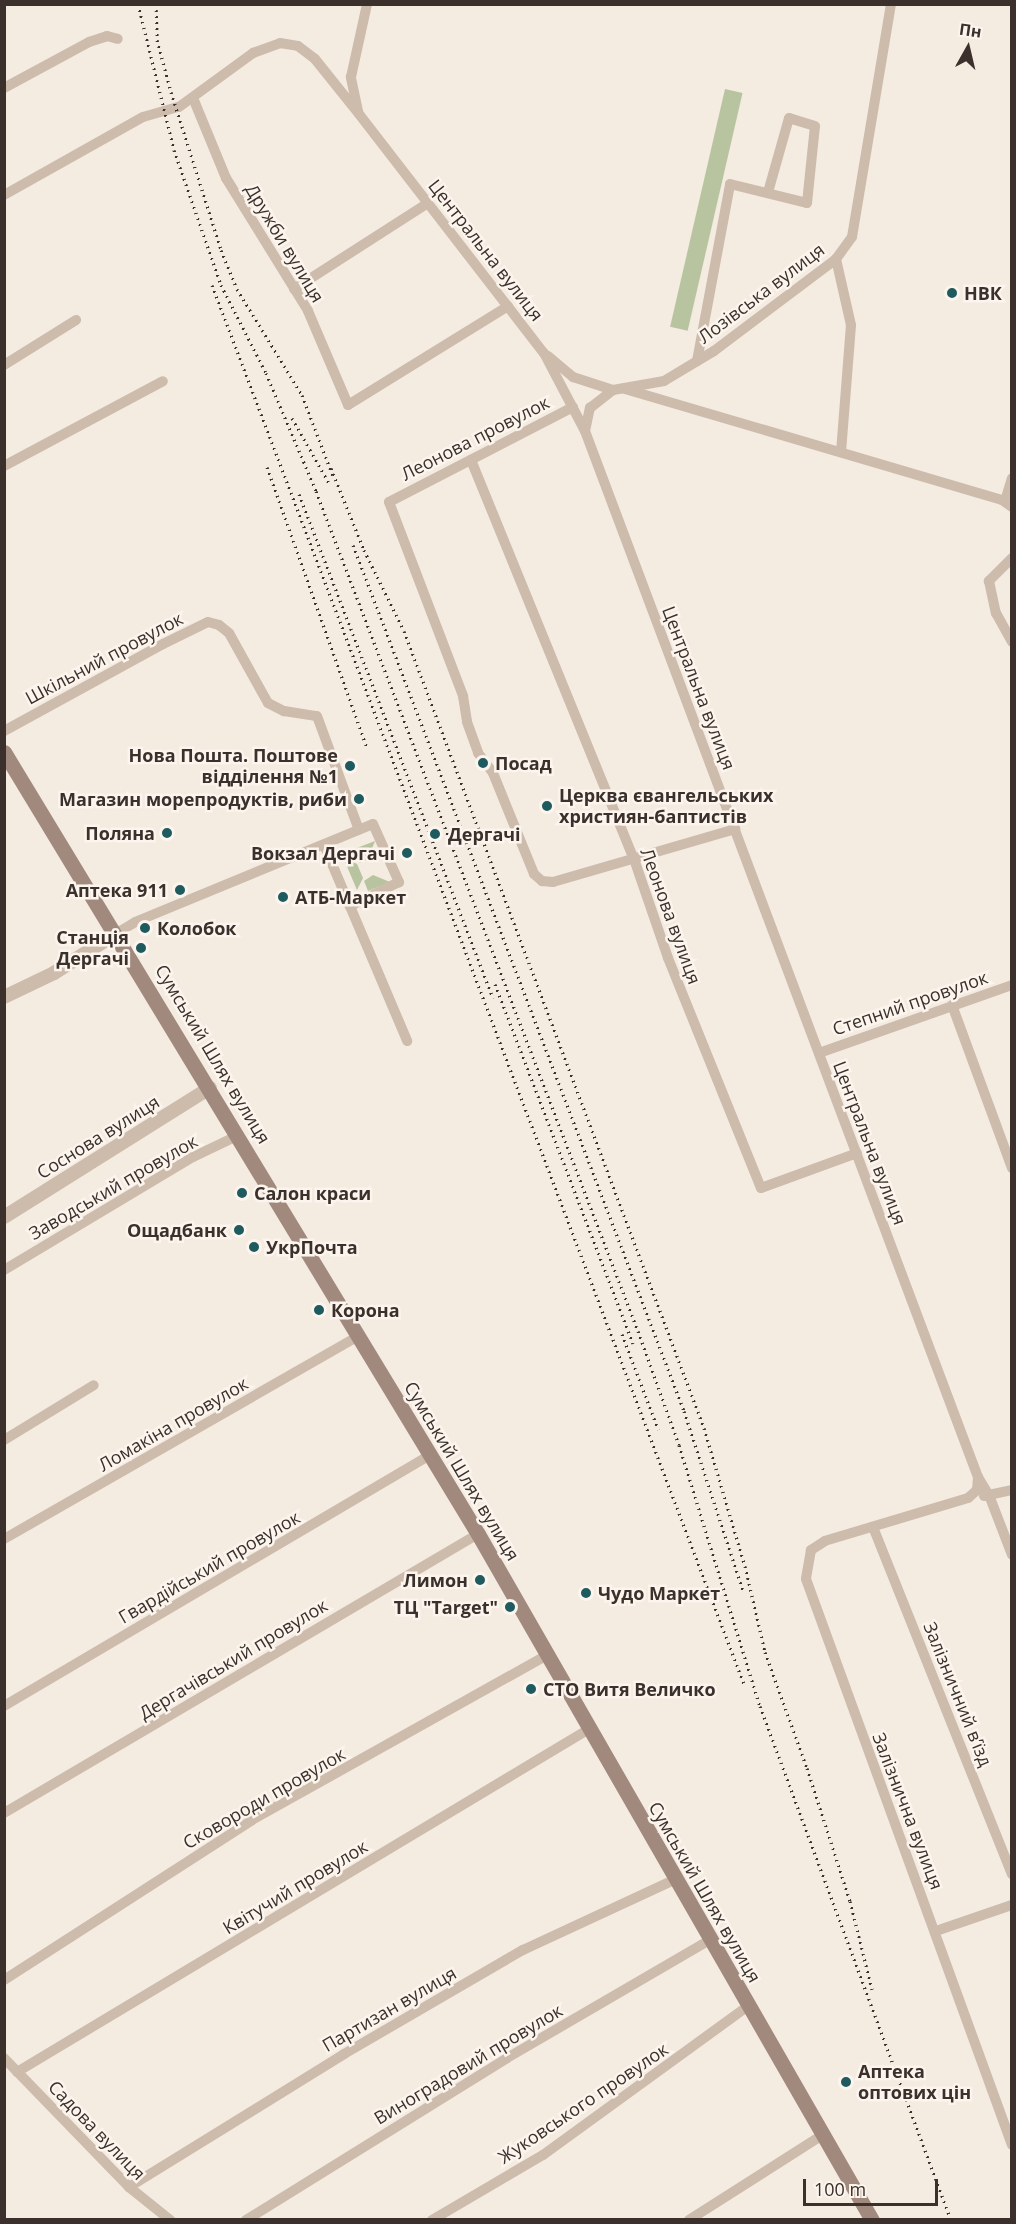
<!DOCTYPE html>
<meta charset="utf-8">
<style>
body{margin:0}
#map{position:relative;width:1016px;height:2224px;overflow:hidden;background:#f4ebe1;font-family:"Open Sans",sans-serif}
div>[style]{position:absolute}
.green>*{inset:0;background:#b8c4a0;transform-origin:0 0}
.minor>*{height:10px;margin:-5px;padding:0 5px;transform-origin:5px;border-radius:5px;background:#cdbbac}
.tertiary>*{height:14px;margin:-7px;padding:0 7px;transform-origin:7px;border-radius:7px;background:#cdbbac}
.secondary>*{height:15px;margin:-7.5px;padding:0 7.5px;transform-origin:7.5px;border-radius:7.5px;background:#a18a7d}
.rail>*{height:3px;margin-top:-1.5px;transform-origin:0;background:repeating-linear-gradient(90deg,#3b302b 0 1.5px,transparent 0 6px)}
.dots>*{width:16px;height:16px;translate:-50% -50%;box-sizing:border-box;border:3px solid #fbf5ee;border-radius:50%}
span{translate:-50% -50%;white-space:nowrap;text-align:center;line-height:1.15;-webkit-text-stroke:5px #fbf5ee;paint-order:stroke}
.street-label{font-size:18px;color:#3b302b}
.poi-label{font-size:18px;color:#3b302b;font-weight:700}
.left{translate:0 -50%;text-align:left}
.right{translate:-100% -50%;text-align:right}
.frame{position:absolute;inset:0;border:6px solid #3b302b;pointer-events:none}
.north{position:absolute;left:938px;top:18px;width:60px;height:60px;-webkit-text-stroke:4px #fbf5ee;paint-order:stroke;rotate:8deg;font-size:16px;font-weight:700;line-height:24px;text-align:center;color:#3b302b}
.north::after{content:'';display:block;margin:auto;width:21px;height:27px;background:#3b302b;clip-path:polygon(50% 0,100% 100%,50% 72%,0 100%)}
.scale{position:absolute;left:803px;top:2179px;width:135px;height:27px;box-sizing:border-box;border:3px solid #3b302b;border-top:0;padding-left:8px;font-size:18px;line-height:21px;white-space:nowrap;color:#3b302b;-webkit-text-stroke:4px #fbf5ee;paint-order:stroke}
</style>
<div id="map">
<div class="green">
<i style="left:725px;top:89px;width:18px;height:244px;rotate:13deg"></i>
<i style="clip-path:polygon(375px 841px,368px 859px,360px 863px,344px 853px)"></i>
<i style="clip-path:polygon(343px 857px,357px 864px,363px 878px,357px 890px)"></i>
<i style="clip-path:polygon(373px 875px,390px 882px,368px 891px,364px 881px)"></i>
</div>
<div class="minor">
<i style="left:4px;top:88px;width:97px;rotate:-28.4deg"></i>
<i style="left:89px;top:42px;width:19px;rotate:-18deg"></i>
<i style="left:107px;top:36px;width:11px;rotate:15deg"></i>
<i style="left:193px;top:98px;width:87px;rotate:67.6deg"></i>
<i style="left:226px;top:178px;width:156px;rotate:58.3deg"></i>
<i style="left:308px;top:311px;width:102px;rotate:66.9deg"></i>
<i style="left:348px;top:405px;width:188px;rotate:-31.7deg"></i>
<i style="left:358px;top:111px;width:35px;rotate:-102deg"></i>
<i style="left:351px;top:77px;width:75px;rotate:-77.6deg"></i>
<i style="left:4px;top:195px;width:159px;rotate:-29.3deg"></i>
<i style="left:143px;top:117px;width:37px;rotate:-16deg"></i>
<i style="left:179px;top:107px;width:92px;rotate:-36.1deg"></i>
<i style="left:253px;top:53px;width:29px;rotate:-20deg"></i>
<i style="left:280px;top:43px;width:18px;rotate:9deg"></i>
<i style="left:298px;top:46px;width:21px;rotate:37deg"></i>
<i style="left:315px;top:59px;width:70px;rotate:51.3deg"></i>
<i style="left:359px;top:114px;width:302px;rotate:52.3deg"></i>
<i style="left:544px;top:353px;width:88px;rotate:62.3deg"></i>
<i style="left:585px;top:431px;width:1117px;rotate:69.41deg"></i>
<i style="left:978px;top:1477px;width:21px;rotate:59deg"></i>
<i style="left:989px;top:1495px;width:64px;rotate:69deg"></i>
<i style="left:836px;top:259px;width:68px;rotate:77.2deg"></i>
<i style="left:851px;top:325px;width:126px;rotate:94.5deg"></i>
<i style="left:294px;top:289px;width:159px;rotate:-32.7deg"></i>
<i style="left:548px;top:356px;width:33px;rotate:40deg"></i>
<i style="left:573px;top:377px;width:42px;rotate:18deg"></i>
<i style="left:697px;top:361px;width:180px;rotate:-79.4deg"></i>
<i style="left:730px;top:184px;width:79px;rotate:13.9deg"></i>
<i style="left:807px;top:203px;width:77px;rotate:-84.1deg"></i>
<i style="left:815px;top:126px;width:27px;rotate:-163deg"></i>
<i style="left:789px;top:118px;width:77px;rotate:105.8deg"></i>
<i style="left:4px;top:365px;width:85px;rotate:-32deg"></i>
<i style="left:625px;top:389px;width:393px;rotate:16.4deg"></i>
<i style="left:1002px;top:500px;width:12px;rotate:35deg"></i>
<i style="left:573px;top:407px;width:207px;rotate:152.7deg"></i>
<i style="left:389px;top:502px;width:208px;rotate:69.1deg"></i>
<i style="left:463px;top:696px;width:26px;rotate:81deg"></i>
<i style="left:467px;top:722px;width:33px;rotate:70deg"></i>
<i style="left:478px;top:753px;width:25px;rotate:53deg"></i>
<i style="left:493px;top:773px;width:109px;rotate:67.9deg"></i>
<i style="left:534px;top:874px;width:11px;rotate:41deg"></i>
<i style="left:542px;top:881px;width:11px;rotate:5deg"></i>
<i style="left:553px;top:882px;width:190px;rotate:-16.2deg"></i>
<i style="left:585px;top:431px;width:24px;rotate:-78deg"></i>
<i style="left:590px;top:408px;width:29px;rotate:-38deg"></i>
<i style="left:613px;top:390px;width:52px;rotate:-10deg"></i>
<i style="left:664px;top:381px;width:58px;rotate:-31deg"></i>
<i style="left:714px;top:351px;width:153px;rotate:-37deg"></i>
<i style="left:836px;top:259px;width:27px;rotate:-54deg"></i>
<i style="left:852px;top:237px;width:236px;rotate:-80.5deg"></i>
<i style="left:471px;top:460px;width:431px;rotate:67.8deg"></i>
<i style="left:634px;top:859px;width:105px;rotate:71deg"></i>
<i style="left:668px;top:958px;width:248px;rotate:68deg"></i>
<i style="left:761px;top:1188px;width:102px;rotate:-20deg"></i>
<i style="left:4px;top:466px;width:180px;rotate:-28.1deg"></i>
<i style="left:1005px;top:501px;width:24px;rotate:-73deg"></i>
<i style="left:1012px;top:558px;width:33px;rotate:135deg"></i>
<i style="left:989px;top:581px;width:33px;rotate:78deg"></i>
<i style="left:996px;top:613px;width:33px;rotate:61deg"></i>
<i style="left:4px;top:731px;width:181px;rotate:-28.7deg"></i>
<i style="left:163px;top:644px;width:50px;rotate:-26.1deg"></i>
<i style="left:208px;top:622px;width:11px;rotate:15deg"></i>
<i style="left:219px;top:625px;width:13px;rotate:39deg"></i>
<i style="left:229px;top:633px;width:80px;rotate:60.9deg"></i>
<i style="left:268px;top:703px;width:18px;rotate:27deg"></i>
<i style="left:284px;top:711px;width:33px;rotate:9deg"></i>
<i style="left:317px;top:716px;width:121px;rotate:69.8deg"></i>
<i style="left:324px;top:845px;width:213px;rotate:67deg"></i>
<i style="left:117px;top:933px;width:21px;rotate:-31deg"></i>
<i style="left:135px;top:922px;width:257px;rotate:-22.4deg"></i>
<i style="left:373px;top:824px;width:64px;rotate:65.9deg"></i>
<i style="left:399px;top:882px;width:55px;rotate:153.9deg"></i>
<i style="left:952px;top:1005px;width:174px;rotate:69.8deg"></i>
<i style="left:819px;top:1053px;width:205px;rotate:-19.4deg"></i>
<i style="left:4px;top:1270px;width:220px;rotate:-30.9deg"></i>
<i style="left:193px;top:1157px;width:51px;rotate:-25.6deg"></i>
<i style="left:4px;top:1440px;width:105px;rotate:-31.4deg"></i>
<i style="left:978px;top:1477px;width:13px;rotate:94deg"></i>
<i style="left:977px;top:1490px;width:12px;rotate:138deg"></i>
<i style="left:968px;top:1498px;width:149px;rotate:163.3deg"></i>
<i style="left:825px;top:1541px;width:17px;rotate:147deg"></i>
<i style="left:811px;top:1550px;width:29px;rotate:100deg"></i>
<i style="left:806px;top:1579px;width:602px;rotate:70deg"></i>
<i style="left:984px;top:1496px;width:29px;rotate:-12deg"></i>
<i style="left:873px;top:1527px;width:374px;rotate:68.2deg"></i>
<i style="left:4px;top:1539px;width:408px;rotate:-29.8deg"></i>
<i style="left:4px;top:1706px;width:494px;rotate:-30.5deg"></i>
<i style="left:4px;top:1813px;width:550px;rotate:-30.48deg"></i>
<i style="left:936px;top:1931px;width:80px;rotate:-18.9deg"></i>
<i style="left:4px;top:1980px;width:295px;rotate:-32.8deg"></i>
<i style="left:252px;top:1820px;width:338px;rotate:-29.2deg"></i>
<i style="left:4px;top:2058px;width:180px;rotate:45.9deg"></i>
<i style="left:129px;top:2187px;width:53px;rotate:38.8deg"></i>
<i style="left:17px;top:2072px;width:667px;rotate:-30.95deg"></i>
<i style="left:129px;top:2187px;width:253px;rotate:-31.7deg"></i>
<i style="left:344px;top:2054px;width:207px;rotate:-30.2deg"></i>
<i style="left:523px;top:1950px;width:169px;rotate:-24.9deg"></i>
<i style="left:246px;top:2220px;width:307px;rotate:-31.8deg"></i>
<i style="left:507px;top:2058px;width:235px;rotate:-30.2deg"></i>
<i style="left:432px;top:2220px;width:129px;rotate:-30.4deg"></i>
<i style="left:543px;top:2155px;width:253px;rotate:-36deg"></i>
<i style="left:689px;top:2220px;width:160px;rotate:-32.5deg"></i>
</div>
<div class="tertiary">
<i style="left:4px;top:997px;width:55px;rotate:-25.6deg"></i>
<i style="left:54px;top:973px;width:75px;rotate:-32.4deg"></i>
<i style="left:4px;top:1217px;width:243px;rotate:-32.1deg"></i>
</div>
<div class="secondary">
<i style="left:4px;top:752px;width:914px;rotate:58.78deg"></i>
<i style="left:478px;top:1534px;width:791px;rotate:60.13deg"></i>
</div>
<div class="rail">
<i style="left:138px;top:4px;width:150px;rotate:76.1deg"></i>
<i style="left:174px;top:150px;width:143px;rotate:70.8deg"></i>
<i style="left:221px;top:285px;width:99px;rotate:62.9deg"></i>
<i style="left:266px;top:373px;width:128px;rotate:67deg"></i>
<i style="left:316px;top:491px;width:900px;rotate:69.03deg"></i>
<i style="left:638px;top:1331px;width:121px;rotate:70.2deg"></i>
<i style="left:679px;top:1445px;width:273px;rotate:72.8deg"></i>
<i style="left:760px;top:1706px;width:548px;rotate:69.62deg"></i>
<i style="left:156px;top:4px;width:36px;rotate:88deg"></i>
<i style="left:157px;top:40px;width:54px;rotate:74.9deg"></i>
<i style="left:171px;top:92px;width:166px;rotate:72.4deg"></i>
<i style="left:221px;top:250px;width:42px;rotate:67.7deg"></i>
<i style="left:237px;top:289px;width:124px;rotate:58.5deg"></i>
<i style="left:302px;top:395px;width:87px;rotate:69.1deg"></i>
<i style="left:212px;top:285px;width:1497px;rotate:69.18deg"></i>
<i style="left:292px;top:418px;width:75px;rotate:60.4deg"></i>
<i style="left:267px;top:467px;width:298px;rotate:70.4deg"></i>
<i style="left:331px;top:468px;width:88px;rotate:68.1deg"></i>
<i style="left:364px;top:550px;width:90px;rotate:63.7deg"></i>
<i style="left:404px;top:631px;width:852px;rotate:69.37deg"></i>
<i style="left:704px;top:1428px;width:144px;rotate:73.5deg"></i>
<i style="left:745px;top:1566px;width:88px;rotate:76.9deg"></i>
<i style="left:765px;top:1652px;width:123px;rotate:70.1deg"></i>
<i style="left:807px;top:1768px;width:140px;rotate:72.1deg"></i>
<i style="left:850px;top:1901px;width:91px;rotate:76deg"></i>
<i style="left:299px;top:494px;width:540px;rotate:68.95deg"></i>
<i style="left:353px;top:545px;width:927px;rotate:69.08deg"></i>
<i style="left:684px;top:1411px;width:188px;rotate:71.8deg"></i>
<i style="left:495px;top:984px;width:385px;rotate:69deg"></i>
<i style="left:622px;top:1334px;width:102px;rotate:69.2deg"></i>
</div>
<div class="dots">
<i style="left:952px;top:293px;background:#1f5a5e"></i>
<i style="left:483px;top:763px;background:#1f5a5e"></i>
<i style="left:350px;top:766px;background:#1f5a5e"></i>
<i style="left:359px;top:799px;background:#1f5a5e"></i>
<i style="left:547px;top:806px;background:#1f5a5e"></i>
<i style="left:167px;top:833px;background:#1f5a5e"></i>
<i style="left:435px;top:834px;background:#1f5a5e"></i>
<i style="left:407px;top:853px;background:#1f5a5e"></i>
<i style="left:180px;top:890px;background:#1f5a5e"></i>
<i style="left:283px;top:897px;background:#1f5a5e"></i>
<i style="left:145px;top:928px;background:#1f5a5e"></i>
<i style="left:141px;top:948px;background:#1f5a5e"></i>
<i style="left:242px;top:1193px;background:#1f5a5e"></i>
<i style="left:239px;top:1230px;background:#1f5a5e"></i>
<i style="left:254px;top:1247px;background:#1f5a5e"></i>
<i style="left:319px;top:1310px;background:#1f5a5e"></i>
<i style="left:480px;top:1580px;background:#1f5a5e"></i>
<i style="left:586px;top:1593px;background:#1f5a5e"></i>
<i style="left:510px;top:1607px;background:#1f5a5e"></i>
<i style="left:531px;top:1689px;background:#1f5a5e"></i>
<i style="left:846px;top:2082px;background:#1f5a5e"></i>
</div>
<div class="street-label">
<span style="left:285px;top:243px;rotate:59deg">Дружби вулиця</span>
<span style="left:486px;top:250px;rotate:52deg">Центральна вулиця</span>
<span style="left:761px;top:293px;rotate:-37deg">Лозівська вулиця</span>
<span style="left:475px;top:438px;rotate:-27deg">Леонова провулок</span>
<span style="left:104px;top:658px;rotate:-28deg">Шкільний провулок</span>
<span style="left:699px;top:688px;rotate:69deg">Центральна вулиця</span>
<span style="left:671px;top:916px;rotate:70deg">Леонова вулиця</span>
<span style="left:910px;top:1003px;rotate:-19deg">Степний провулок</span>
<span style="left:213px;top:1054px;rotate:59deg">Сумський Шлях вулиця</span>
<span style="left:98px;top:1137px;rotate:-32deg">Соснова вулиця</span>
<span style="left:870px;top:1143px;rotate:69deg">Центральна вулиця</span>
<span style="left:113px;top:1187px;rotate:-30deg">Заводський провулок</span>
<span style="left:173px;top:1424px;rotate:-30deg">Ломакіна провулок</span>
<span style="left:462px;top:1471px;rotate:59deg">Сумський Шлях вулиця</span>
<span style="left:209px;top:1567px;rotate:-30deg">Гвардійський провулок</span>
<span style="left:233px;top:1659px;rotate:-31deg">Дергачівський провулок</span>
<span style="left:958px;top:1694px;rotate:68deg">Залізничний в’їзд</span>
<span style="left:264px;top:1798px;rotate:-30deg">Сковороди провулок</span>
<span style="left:908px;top:1811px;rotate:69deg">Залізнична вулиця</span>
<span style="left:295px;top:1887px;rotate:-31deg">Квітучий провулок</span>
<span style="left:705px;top:1892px;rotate:60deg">Сумський Шлях вулиця</span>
<span style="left:389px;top:2009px;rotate:-30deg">Партизан вулиця</span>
<span style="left:468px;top:2064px;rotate:-31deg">Виноградовий провулок</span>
<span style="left:583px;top:2103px;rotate:-34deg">Жуковського провулок</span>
<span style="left:97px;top:2130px;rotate:46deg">Садова вулиця</span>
</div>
<div class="poi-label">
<span class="left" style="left:964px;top:293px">НВК</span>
<span class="right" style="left:338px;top:766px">Нова Пошта. Поштове<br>відділення №1</span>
<span class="left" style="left:495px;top:763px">Посад</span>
<span class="left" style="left:559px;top:806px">Церква євангельських<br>християн-баптистів</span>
<span class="right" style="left:347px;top:799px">Магазин морепродуктів, риби</span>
<span class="right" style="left:155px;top:833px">Поляна</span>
<span class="left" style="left:448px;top:834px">Дергачі</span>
<span class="right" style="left:395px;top:853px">Вокзал Дергачі</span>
<span class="right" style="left:168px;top:890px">Аптека 911</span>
<span class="left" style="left:295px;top:897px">АТБ-Маркет</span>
<span class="left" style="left:157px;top:928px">Колобок</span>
<span class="right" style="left:129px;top:948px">Станція<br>Дергачі</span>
<span class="left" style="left:254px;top:1193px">Салон краси</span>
<span class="right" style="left:227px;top:1230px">Ощадбанк</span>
<span class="left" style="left:266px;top:1247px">УкрПочта</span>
<span class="left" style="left:331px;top:1310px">Корона</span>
<span class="right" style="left:468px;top:1580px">Лимон</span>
<span class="left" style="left:598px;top:1593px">Чудо Маркет</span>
<span class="right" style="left:498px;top:1607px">ТЦ "Target"</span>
<span class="left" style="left:543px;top:1689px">СТО Витя Величко</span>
<span class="left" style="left:858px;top:2082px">Аптека<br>оптових цін</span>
</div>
<div class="frame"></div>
<div class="north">Пн</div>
<div class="scale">100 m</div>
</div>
